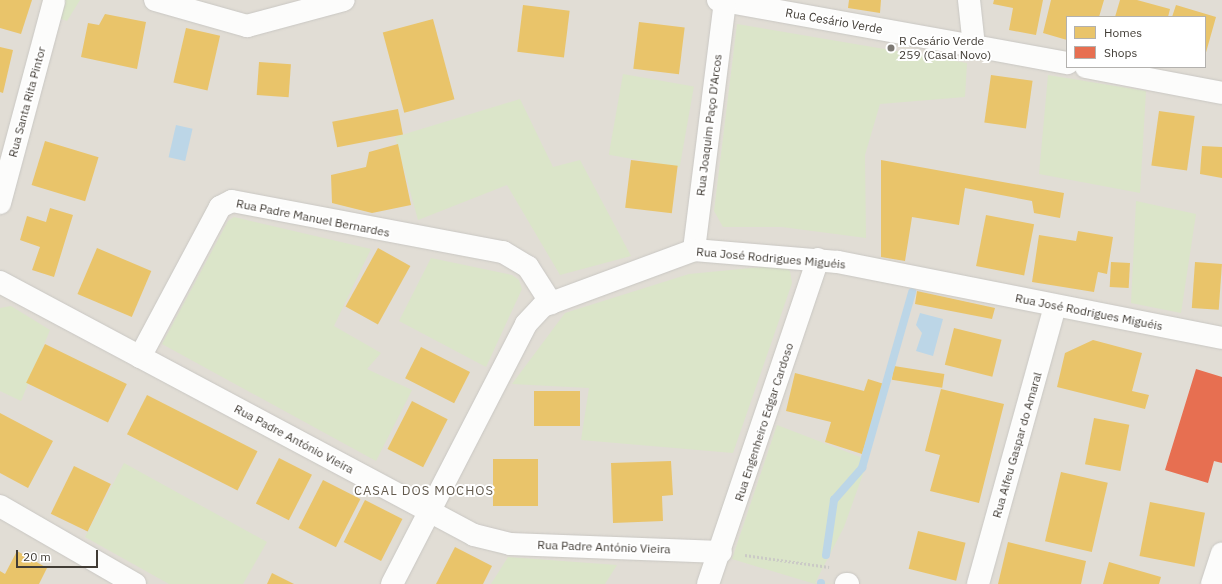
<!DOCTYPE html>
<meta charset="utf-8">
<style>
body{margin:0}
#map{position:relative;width:1222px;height:584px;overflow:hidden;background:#edebe7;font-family:"IBM Plex Sans",sans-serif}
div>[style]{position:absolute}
.residential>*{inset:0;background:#e1ddd5}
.green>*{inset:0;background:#dbe5c9;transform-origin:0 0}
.water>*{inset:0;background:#bcd6e7;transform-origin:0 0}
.homes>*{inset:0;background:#e9c46a;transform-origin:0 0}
.shops>*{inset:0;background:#e76f51}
.stream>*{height:8px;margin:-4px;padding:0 4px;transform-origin:4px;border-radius:4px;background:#bcd6e7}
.path>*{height:2.5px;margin-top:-1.25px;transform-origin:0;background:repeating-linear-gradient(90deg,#cbcac6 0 2px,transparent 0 4px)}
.roads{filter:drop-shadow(0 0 1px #c9c7c3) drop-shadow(0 0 1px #c9c7c3)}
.minor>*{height:22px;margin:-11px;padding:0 11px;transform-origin:11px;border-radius:11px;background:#fcfcfb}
.tertiary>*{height:22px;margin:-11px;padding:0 11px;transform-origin:11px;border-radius:11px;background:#fcfcfb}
.dots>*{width:11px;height:11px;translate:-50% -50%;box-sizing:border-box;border:2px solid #fff;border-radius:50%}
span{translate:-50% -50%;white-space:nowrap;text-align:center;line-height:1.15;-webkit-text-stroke:4px #fff;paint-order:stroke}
.street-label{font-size:12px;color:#413c35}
.poi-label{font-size:12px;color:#413c35}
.left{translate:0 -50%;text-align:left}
.neighbourhood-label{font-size:13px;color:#635a4d;letter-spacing:1px}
.legend{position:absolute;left:1066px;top:16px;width:140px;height:52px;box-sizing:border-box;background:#fff;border:1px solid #b3b1ae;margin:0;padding:5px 7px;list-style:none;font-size:12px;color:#413c35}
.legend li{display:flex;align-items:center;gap:8px;height:20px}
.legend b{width:20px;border:1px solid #b3b1ae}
.scale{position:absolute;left:16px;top:550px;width:82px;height:18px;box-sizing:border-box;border:2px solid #413c35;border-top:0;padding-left:5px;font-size:12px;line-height:14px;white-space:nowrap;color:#413c35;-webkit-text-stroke:3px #fff;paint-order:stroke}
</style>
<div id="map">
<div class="residential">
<i style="clip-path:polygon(evenodd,0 0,1222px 0,1222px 584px,0 584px,0 0,1067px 17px,1205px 17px,1205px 67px,1067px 67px,1067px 17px)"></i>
</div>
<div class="green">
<i style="clip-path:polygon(63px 0,80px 0,67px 21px,59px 18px)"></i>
<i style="clip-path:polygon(737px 24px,967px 63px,965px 97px,880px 104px,865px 155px,866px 238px,782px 227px,723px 227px,714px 211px)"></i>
<i style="left:623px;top:74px;width:72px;height:82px;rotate:10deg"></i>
<i style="clip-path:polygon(1048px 75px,1146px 91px,1140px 193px,1039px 174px)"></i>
<i style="clip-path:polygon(520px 99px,553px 167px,580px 160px,631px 256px,560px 275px,507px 185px,418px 220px,395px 137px)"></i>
<i style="clip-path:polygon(1136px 201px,1196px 214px,1181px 313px,1131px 303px)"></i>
<i style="clip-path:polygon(234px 217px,371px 249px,334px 326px,381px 353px,367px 369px,412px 390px,376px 461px,162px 344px,228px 221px)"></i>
<i style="clip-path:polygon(431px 258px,512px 275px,519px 280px,522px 289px,486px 367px,399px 321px)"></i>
<i style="clip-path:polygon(782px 265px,790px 271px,792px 283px,733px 453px,581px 440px,589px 388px,512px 384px,565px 313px,689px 274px)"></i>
<i style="clip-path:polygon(11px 306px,50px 330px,21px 401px,0 391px,0 308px)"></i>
<i style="clip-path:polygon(777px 425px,868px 460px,844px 527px,815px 583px,834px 584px,815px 584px,732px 559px)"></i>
<i style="clip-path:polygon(124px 463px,267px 542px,243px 584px,169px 584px,85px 537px)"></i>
<i style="clip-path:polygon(508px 557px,617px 565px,605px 584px,491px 584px)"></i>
</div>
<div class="water">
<i style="left:176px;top:125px;width:17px;height:33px;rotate:13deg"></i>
<i style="clip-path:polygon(920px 313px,943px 319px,933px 356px,916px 351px,922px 333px,916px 325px)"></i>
</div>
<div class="homes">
<i style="clip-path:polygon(0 0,32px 0,21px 34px,0 28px)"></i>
<i style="clip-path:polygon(849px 0,881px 0,880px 13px,848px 8px)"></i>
<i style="clip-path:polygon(994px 0,1043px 0,1036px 35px,1009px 30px,1013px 8px,993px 4px)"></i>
<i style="clip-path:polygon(1051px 0,1104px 0,1099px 17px,1067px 17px,1067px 40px,1043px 33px)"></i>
<i style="clip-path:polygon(1120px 0,1137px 0,1170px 9px,1168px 17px,1115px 17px)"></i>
<i style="left:523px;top:5px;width:47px;height:47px;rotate:7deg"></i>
<i style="clip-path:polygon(1176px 5px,1216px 17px,1205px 56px,1205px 17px,1172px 17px)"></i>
<i style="clip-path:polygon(105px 14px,146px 22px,137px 69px,81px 57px,88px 23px,99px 25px)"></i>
<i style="left:433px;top:19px;width:83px;height:52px;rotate:75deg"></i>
<i style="left:639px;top:22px;width:46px;height:47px;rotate:7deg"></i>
<i style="left:186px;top:28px;width:35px;height:56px;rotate:13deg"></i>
<i style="clip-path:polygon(0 47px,13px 50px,3px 93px,0 92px)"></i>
<i style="left:259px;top:62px;width:32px;height:33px;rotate:4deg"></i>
<i style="left:991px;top:75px;width:42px;height:48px;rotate:8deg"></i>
<i style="left:398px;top:109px;width:26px;height:67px;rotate:79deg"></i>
<i style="left:1159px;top:111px;width:36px;height:55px;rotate:8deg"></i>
<i style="left:45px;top:141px;width:56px;height:46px;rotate:17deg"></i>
<i style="clip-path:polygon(398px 144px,411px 205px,372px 213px,332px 203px,331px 175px,366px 167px,369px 152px)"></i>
<i style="clip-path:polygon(1202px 146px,1222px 147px,1222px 178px,1200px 174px)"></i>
<i style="left:631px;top:160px;width:47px;height:48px;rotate:7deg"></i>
<i style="clip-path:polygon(881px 160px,1064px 193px,1060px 218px,1034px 213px,1032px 201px,965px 188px,959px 225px,912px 217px,905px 261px,881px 257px)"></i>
<i style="clip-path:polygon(50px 208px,73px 215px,54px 277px,32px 270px,40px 247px,20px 240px,27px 216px,46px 222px)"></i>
<i style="left:986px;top:215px;width:49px;height:52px;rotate:11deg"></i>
<i style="clip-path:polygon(1078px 231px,1113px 237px,1107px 274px,1098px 272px,1094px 292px,1032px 282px,1039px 235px,1076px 241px)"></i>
<i style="left:97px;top:248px;width:59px;height:50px;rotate:23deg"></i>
<i style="left:378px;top:248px;width:37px;height:67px;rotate:29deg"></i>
<i style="left:1111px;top:262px;width:19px;height:25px;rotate:3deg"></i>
<i style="left:1195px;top:262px;width:27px;height:46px;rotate:4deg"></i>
<i style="clip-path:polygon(917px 291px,995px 308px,992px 319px,915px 304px)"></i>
<i style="left:954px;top:328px;width:49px;height:38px;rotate:14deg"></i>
<i style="clip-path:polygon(1093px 340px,1142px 353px,1132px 391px,1149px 395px,1145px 409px,1057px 387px,1065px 353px)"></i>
<i style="left:45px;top:344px;width:91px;height:43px;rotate:26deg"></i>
<i style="left:421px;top:347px;width:55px;height:35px;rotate:27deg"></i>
<i style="left:894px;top:366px;width:51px;height:14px;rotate:9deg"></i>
<i style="clip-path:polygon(795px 373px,864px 391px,868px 379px,884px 384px,862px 454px,825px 442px,831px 422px,786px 411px)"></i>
<i style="clip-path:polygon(941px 389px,1004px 404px,979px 503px,930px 491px,940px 455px,925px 451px)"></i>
<i style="left:534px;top:391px;width:46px;height:35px"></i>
<i style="left:147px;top:395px;width:124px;height:44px;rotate:27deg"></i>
<i style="left:412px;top:401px;width:40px;height:54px;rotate:27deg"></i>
<i style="clip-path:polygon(0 413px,53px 441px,28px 488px,0 473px)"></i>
<i style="left:1094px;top:418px;width:36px;height:47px;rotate:11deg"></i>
<i style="left:279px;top:458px;width:37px;height:51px;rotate:27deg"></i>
<i style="left:493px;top:459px;width:45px;height:47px"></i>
<i style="clip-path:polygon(671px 461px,673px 495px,662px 496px,663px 521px,613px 523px,611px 463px)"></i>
<i style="left:74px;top:466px;width:41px;height:53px;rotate:26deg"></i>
<i style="left:1061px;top:472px;width:48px;height:71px;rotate:13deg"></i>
<i style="left:323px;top:480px;width:42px;height:54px;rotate:27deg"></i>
<i style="left:365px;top:500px;width:42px;height:47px;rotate:27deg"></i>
<i style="left:1150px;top:502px;width:56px;height:55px;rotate:11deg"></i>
<i style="left:918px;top:531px;width:49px;height:39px;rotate:14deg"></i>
<i style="clip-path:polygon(1008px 542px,1086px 561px,1081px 584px,998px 584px)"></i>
<i style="clip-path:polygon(455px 547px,492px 566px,483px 584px,436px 584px)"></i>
<i style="clip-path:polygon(17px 551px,47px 568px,39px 584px,0 584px,0 571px,5px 574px)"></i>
<i style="clip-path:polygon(1109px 562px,1161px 577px,1159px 584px,1103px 584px)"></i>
<i style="clip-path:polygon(272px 573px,294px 584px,267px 584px)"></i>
</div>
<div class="shops">
<i style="clip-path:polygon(1196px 369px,1222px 377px,1222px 463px,1214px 461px,1208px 483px,1165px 470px)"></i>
</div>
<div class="stream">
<i style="left:826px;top:555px;width:56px;rotate:-81.7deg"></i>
<i style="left:834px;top:500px;width:43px;rotate:-48.8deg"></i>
<i style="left:862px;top:468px;width:183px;rotate:-74.1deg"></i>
<i style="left:821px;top:583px;width:1px;rotate:90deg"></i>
</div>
<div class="path">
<i style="left:745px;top:555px;width:85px;rotate:8.1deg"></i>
</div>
<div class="roads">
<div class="minor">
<i style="left:155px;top:0;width:96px;rotate:15.8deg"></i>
<i style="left:247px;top:26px;width:100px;rotate:-15deg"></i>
<i style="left:718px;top:0;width:260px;rotate:10.2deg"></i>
<i style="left:0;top:203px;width:208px;rotate:-75deg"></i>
<i style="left:694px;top:250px;width:252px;rotate:-82.9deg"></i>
<i style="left:0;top:282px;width:537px;rotate:28.09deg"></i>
<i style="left:474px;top:535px;width:37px;rotate:14deg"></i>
<i style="left:510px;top:544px;width:211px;rotate:2.2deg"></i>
<i style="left:140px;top:357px;width:170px;rotate:-61.9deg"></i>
<i style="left:220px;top:207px;width:13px;rotate:-27deg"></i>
<i style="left:232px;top:201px;width:276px;rotate:10.7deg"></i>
<i style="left:503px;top:252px;width:29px;rotate:31deg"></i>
<i style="left:528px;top:267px;width:43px;rotate:57.4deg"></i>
<i style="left:0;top:506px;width:156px;rotate:30deg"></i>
<i style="left:392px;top:584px;width:292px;rotate:-62.7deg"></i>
<i style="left:526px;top:324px;width:25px;rotate:-47deg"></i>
<i style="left:543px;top:306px;width:161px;rotate:-20.3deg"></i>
<i style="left:694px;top:250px;width:144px;rotate:4.8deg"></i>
<i style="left:838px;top:262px;width:391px;rotate:11.2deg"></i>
<i style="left:708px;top:584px;width:343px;rotate:-71.3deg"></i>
<i style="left:846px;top:584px;width:2px"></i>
<i style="left:978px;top:584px;width:288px;rotate:-74.5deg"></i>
<i style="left:1212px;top:584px;width:32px;rotate:-72deg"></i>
</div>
<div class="tertiary">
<i style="left:969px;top:0;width:46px;rotate:83.8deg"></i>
<i style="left:974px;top:46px;width:95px;rotate:10.4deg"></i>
<i style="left:1086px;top:67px;width:138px;rotate:10.8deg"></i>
</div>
</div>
<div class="dots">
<i style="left:891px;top:48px;background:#7d7973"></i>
</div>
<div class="street-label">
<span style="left:834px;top:21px;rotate:10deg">Rua Cesário Verde</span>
<span style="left:27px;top:102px;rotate:-75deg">Rua Santa Rita Pintor</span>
<span style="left:709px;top:125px;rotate:-83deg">Rua Joaquim Paço D'Arcos</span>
<span style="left:313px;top:218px;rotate:11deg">Rua Padre Manuel Bernardes</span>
<span style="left:771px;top:258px;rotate:5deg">Rua José Rodrigues Miguéis</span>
<span style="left:1089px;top:312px;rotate:11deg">Rua José Rodrigues Miguéis</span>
<span style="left:764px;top:422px;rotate:-72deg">Rua Engenheiro Edgar Cardoso</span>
<span style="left:294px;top:439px;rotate:28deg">Rua Padre António Vieira</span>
<span style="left:1017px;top:445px;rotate:-74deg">Rua Alfeu Gaspar do Amaral</span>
<span style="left:604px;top:547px;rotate:2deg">Rua Padre António Vieira</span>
</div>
<div class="poi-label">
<span class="left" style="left:899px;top:48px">R Cesário Verde<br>259 (Casal Novo)</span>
</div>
<div class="neighbourhood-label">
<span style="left:424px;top:491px">CASAL DOS MOCHOS</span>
</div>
<ul class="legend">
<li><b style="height:11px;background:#e9c46a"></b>Homes</li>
<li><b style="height:11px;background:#e76f51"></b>Shops</li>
</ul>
<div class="scale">20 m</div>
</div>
